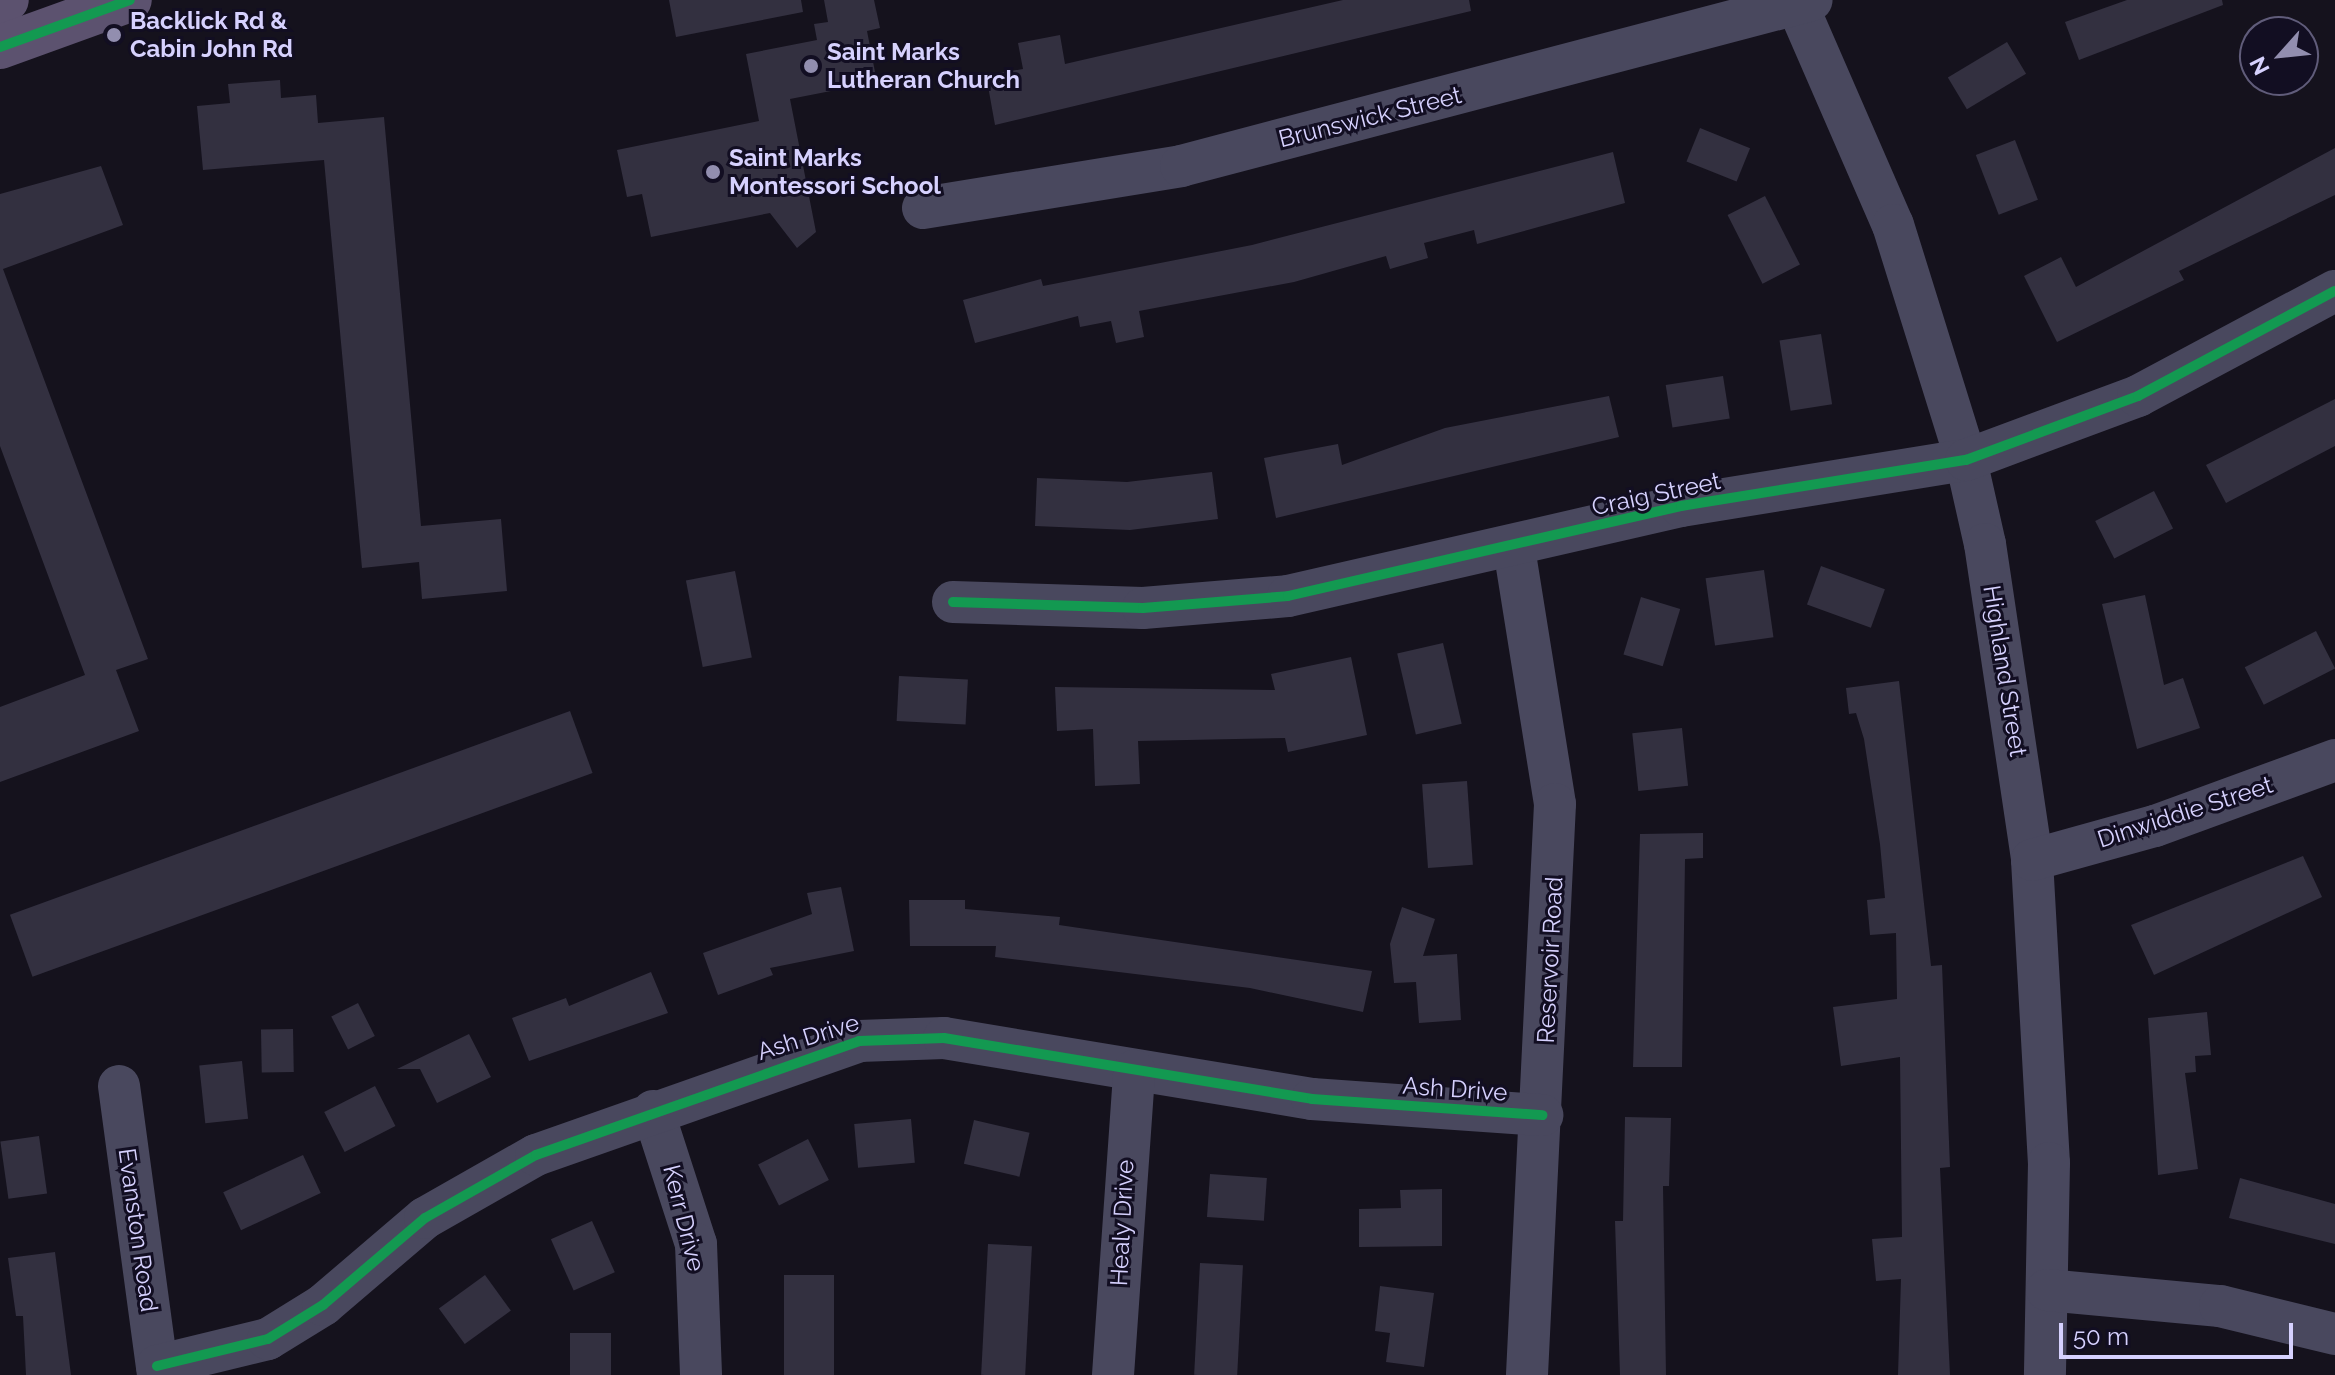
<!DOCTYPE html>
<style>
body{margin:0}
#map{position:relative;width:2335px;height:1375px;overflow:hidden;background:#15121d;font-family:Raleway,sans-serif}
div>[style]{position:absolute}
.building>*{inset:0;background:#333040;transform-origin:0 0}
.minor>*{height:42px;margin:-21px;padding:0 21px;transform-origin:21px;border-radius:21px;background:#49485e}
.major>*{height:44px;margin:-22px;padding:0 22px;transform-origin:22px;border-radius:22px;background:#5c526f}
.cycleway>*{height:10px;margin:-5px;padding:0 5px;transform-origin:5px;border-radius:5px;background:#139951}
.dots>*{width:22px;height:22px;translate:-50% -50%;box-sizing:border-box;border:4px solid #120e22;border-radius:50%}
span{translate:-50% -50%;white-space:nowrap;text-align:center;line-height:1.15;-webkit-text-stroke:6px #120e22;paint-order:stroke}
.poi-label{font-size:24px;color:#d6d1fe;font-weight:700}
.left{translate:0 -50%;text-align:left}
.street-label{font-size:24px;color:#d6d1fe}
.north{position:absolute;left:2239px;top:16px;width:80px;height:80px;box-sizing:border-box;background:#120e22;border:2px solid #605c7a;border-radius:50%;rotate:243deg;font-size:22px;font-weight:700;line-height:32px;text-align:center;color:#d6d1fe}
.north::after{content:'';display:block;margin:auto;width:28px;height:36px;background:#928eaf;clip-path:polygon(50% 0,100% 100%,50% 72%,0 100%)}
.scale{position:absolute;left:2059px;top:1323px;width:234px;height:36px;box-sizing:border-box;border:4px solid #d6d1fe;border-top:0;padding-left:10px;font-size:24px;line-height:28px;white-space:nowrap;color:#d6d1fe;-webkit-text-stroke:6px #120e22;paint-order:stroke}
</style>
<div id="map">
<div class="building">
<i style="clip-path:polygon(669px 0,801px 0,803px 12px,676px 37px)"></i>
<i style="clip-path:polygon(824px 0,874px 0,880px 28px,867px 31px,877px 82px,790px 99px,816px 232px,797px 248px,770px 213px,651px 237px,642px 194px,627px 197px,617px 150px,759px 121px,746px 54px,817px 40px,814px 24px,828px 22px)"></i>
<i style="clip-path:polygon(1343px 0,1469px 0,1471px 11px,995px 125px,986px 75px,1023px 69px,1018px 43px,1060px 35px,1065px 64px)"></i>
<i style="clip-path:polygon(2127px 0,2222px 0,2223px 5px,2079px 60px,2065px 22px)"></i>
<i style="left:2007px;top:42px;width:37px;height:69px;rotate:59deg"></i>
<i style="clip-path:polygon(280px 80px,281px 98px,316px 95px,318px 123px,384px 117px,421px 526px,501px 519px,507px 591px,422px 599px,419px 562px,362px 568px,324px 160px,203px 170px,197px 106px,230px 103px,228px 84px)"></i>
<i style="left:1700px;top:128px;width:54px;height:36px;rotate:22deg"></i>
<i style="left:2015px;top:140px;width:64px;height:42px;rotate:69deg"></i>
<i style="clip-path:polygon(2335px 148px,2335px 195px,2179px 271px,2184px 280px,2057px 342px,2024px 276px,2061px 257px,2076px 287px)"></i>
<i style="clip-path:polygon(1613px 152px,1625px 203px,1477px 244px,1474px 230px,1424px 243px,1428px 258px,1390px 269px,1386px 256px,1294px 282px,1139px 311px,1144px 337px,1116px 343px,1111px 321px,1080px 327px,1078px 316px,975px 343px,963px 300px,1041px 279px,1043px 286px,1252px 245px)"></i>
<i style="clip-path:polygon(101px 166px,123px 225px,3px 269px,148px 659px,116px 670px,139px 731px,0 782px,0 707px,85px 675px,0 446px,0 194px)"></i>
<i style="left:1765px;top:196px;width:77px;height:42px;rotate:63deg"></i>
<i style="left:1821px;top:334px;width:71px;height:42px;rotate:81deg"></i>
<i style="left:1723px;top:376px;width:43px;height:58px;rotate:81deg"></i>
<i style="clip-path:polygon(1609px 396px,1619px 437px,1276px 518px,1264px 458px,1338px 444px,1342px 465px,1445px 428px)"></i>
<i style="clip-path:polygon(2335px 399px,2335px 446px,2226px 503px,2206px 465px)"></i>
<i style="clip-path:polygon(1212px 472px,1218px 519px,1130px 530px,1035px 526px,1037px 478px,1127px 482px)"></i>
<i style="left:2154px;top:491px;width:42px;height:66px;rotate:63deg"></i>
<i style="left:1821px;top:566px;width:68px;height:41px;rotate:20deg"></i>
<i style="left:1764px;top:570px;width:68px;height:59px;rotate:82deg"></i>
<i style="left:735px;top:571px;width:88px;height:50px;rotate:79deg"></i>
<i style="clip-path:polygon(2145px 595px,2164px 685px,2183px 678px,2200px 728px,2137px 749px,2102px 604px)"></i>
<i style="left:1641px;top:597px;width:41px;height:60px;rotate:17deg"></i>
<i style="left:2316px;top:631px;width:42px;height:80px;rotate:63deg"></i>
<i style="left:1443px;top:643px;width:83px;height:47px;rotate:77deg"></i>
<i style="clip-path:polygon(1351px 657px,1367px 735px,1288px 752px,1285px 738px,1138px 741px,1140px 784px,1095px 786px,1093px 729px,1057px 731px,1055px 687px,1275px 690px,1271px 674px)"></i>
<i style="left:899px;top:676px;width:69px;height:45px;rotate:3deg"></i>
<i style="clip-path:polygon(1899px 681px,1931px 966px,1942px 965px,1950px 1167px,1940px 1168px,1950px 1375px,1898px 1375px,1901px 1279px,1876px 1281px,1872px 1239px,1902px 1237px,1900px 1057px,1841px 1066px,1833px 1007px,1897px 999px,1896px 933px,1870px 935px,1867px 900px,1885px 898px,1880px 844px,1864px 739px,1856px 713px,1849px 714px,1846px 688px)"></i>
<i style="left:570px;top:711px;width:66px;height:596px;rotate:70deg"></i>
<i style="left:1682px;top:728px;width:58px;height:50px;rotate:84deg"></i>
<i style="left:1467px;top:781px;width:84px;height:45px;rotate:86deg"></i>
<i style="clip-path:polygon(1703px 833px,1703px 858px,1685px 859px,1682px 1067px,1633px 1067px,1640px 834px)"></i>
<i style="clip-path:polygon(2303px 856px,2322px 897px,2154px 975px,2131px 925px)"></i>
<i style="clip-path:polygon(841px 887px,854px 951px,770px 968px,773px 975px,718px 995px,703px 953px,812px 914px,807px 893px)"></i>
<i style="clip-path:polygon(909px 900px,965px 900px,965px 909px,1060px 917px,1059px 925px,1372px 971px,1363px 1012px,1250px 988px,995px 957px,996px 946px,910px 946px)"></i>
<i style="clip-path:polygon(1402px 907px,1435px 919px,1423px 956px,1457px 954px,1461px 1020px,1419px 1023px,1416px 982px,1394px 983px,1390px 944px)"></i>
<i style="clip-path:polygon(651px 972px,668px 1013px,529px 1061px,512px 1018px,566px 998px,569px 1006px)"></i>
<i style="left:358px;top:1003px;width:37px;height:30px;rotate:63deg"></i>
<i style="clip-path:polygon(2207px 1012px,2211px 1055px,2195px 1056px,2196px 1072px,2185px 1073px,2198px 1169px,2158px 1175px,2148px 1018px)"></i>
<i style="left:293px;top:1029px;width:43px;height:32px;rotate:89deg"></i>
<i style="clip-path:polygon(469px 1034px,491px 1077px,437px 1103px,420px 1069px,397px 1069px)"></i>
<i style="left:242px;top:1061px;width:58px;height:43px;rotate:84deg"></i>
<i style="left:375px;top:1086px;width:45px;height:57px;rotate:63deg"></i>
<i style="clip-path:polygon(1625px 1117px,1671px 1118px,1669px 1186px,1663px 1186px,1666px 1375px,1620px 1375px,1615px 1221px,1623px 1221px)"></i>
<i style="left:911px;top:1119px;width:44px;height:57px;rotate:85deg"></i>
<i style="left:974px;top:1120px;width:57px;height:45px;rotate:13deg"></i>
<i style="left:39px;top:1136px;width:58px;height:39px;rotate:82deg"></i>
<i style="left:808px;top:1139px;width:46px;height:56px;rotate:63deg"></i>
<i style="left:303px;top:1155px;width:42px;height:88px;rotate:65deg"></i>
<i style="left:1210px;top:1174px;width:57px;height:43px;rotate:4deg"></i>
<i style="clip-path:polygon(2240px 1178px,2335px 1204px,2335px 1244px,2229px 1218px)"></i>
<i style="clip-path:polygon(1442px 1189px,1442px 1246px,1359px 1247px,1359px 1209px,1401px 1208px,1400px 1190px)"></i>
<i style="left:592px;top:1221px;width:56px;height:45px;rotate:66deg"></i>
<i style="left:988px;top:1244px;width:44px;height:131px;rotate:3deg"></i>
<i style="clip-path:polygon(55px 1252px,71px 1375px,26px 1375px,23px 1316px,16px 1316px,8px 1258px)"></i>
<i style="left:1200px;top:1263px;width:43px;height:112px;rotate:3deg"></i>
<i style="left:485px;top:1275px;width:44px;height:57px;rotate:54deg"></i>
<i style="left:784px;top:1275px;width:50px;height:100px"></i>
<i style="clip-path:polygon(1380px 1286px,1434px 1293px,1424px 1367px,1386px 1362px,1390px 1333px,1375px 1331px)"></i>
<i style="left:611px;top:1333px;width:42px;height:41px;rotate:90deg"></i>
</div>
<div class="minor">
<i style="left:1795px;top:0;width:245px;rotate:66.5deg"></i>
<i style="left:1893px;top:225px;width:246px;rotate:72.7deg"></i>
<i style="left:1966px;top:460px;width:86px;rotate:77.3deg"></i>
<i style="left:1985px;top:544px;width:319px;rotate:81.5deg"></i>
<i style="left:2032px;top:860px;width:303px;rotate:86.8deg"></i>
<i style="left:2049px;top:1163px;width:212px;rotate:91.1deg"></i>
<i style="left:923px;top:208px;width:261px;rotate:-9.2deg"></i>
<i style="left:1181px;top:166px;width:652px;rotate:-14.74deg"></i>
<i style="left:1514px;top:548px;width:259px;rotate:80.9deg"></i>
<i style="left:1555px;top:804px;width:572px;rotate:92.81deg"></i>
<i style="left:953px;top:602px;width:190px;rotate:1.8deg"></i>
<i style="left:1143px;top:608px;width:145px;rotate:-4.7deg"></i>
<i style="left:1288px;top:596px;width:403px;rotate:-12.9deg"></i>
<i style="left:1681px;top:506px;width:289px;rotate:-9.2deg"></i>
<i style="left:1966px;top:460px;width:184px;rotate:-20.4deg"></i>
<i style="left:2138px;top:396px;width:223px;rotate:-28.1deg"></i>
<i style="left:2032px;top:860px;width:128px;rotate:-15.5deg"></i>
<i style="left:2155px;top:826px;width:192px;rotate:-20.1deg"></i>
<i style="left:119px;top:1086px;width:292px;rotate:82.3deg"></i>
<i style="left:653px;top:1111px;width:140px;rotate:72.1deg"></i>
<i style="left:696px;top:1244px;width:131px;rotate:87.8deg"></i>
<i style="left:2047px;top:1290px;width:174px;rotate:5.3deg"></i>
<i style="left:2220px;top:1306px;width:118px;rotate:13.7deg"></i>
<i style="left:157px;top:1366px;width:114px;rotate:-13.7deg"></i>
<i style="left:268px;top:1339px;width:65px;rotate:-31.7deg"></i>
<i style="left:323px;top:1305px;width:134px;rotate:-40.5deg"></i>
<i style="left:425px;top:1218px;width:128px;rotate:-29.6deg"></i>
<i style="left:536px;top:1155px;width:343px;rotate:-19.4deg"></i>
<i style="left:859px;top:1041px;width:85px;rotate:-2deg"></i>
<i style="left:944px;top:1038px;width:373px;rotate:9.4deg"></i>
<i style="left:1312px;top:1099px;width:231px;rotate:4deg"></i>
<i style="left:1113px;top:1375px;width:305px;rotate:-86deg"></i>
</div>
<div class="major">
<i style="left:0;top:2px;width:7px;rotate:-16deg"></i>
<i style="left:0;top:47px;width:138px;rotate:-19.9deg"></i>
</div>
<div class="cycleway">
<i style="left:0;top:47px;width:138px;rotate:-19.9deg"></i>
<i style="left:953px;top:602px;width:190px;rotate:1.8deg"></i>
<i style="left:1143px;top:608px;width:145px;rotate:-4.7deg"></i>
<i style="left:1288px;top:596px;width:403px;rotate:-12.9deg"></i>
<i style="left:1681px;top:506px;width:289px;rotate:-9.2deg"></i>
<i style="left:1966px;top:460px;width:184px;rotate:-20.4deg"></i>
<i style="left:2138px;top:396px;width:223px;rotate:-28.1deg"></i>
<i style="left:157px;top:1366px;width:114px;rotate:-13.7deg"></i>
<i style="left:268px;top:1339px;width:65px;rotate:-31.7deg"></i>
<i style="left:323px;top:1305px;width:134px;rotate:-40.5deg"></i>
<i style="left:425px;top:1218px;width:128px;rotate:-29.6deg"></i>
<i style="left:536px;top:1155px;width:343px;rotate:-19.4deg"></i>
<i style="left:859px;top:1041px;width:85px;rotate:-2deg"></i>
<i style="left:944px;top:1038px;width:373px;rotate:9.4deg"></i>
<i style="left:1312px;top:1099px;width:231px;rotate:4deg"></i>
</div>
<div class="dots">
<i style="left:114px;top:35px;background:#928eaf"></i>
<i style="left:811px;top:66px;background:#928eaf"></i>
<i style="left:713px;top:172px;background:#928eaf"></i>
</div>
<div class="poi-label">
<span class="left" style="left:130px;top:35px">Backlick Rd &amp;<br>Cabin John Rd</span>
<span class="left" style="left:827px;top:66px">Saint Marks<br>Lutheran Church</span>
<span class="left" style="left:729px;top:172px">Saint Marks<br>Montessori School</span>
</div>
<div class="street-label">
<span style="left:1370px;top:117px;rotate:-14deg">Brunswick Street</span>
<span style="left:1656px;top:494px;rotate:-12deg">Craig Street</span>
<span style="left:2005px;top:671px;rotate:81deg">Highland Street</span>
<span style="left:2185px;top:812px;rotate:-18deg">Dinwiddie Street</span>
<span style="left:1550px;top:960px;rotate:-87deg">Reservoir Road</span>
<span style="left:808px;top:1037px;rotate:-17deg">Ash Drive</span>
<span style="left:1455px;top:1089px;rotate:4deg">Ash Drive</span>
<span style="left:684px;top:1218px;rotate:76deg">Kerr Drive</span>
<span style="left:1122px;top:1223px;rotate:-87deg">Healy Drive</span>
<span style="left:138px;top:1230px;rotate:82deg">Evanston Road</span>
</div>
<div class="north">N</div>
<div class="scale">50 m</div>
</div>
